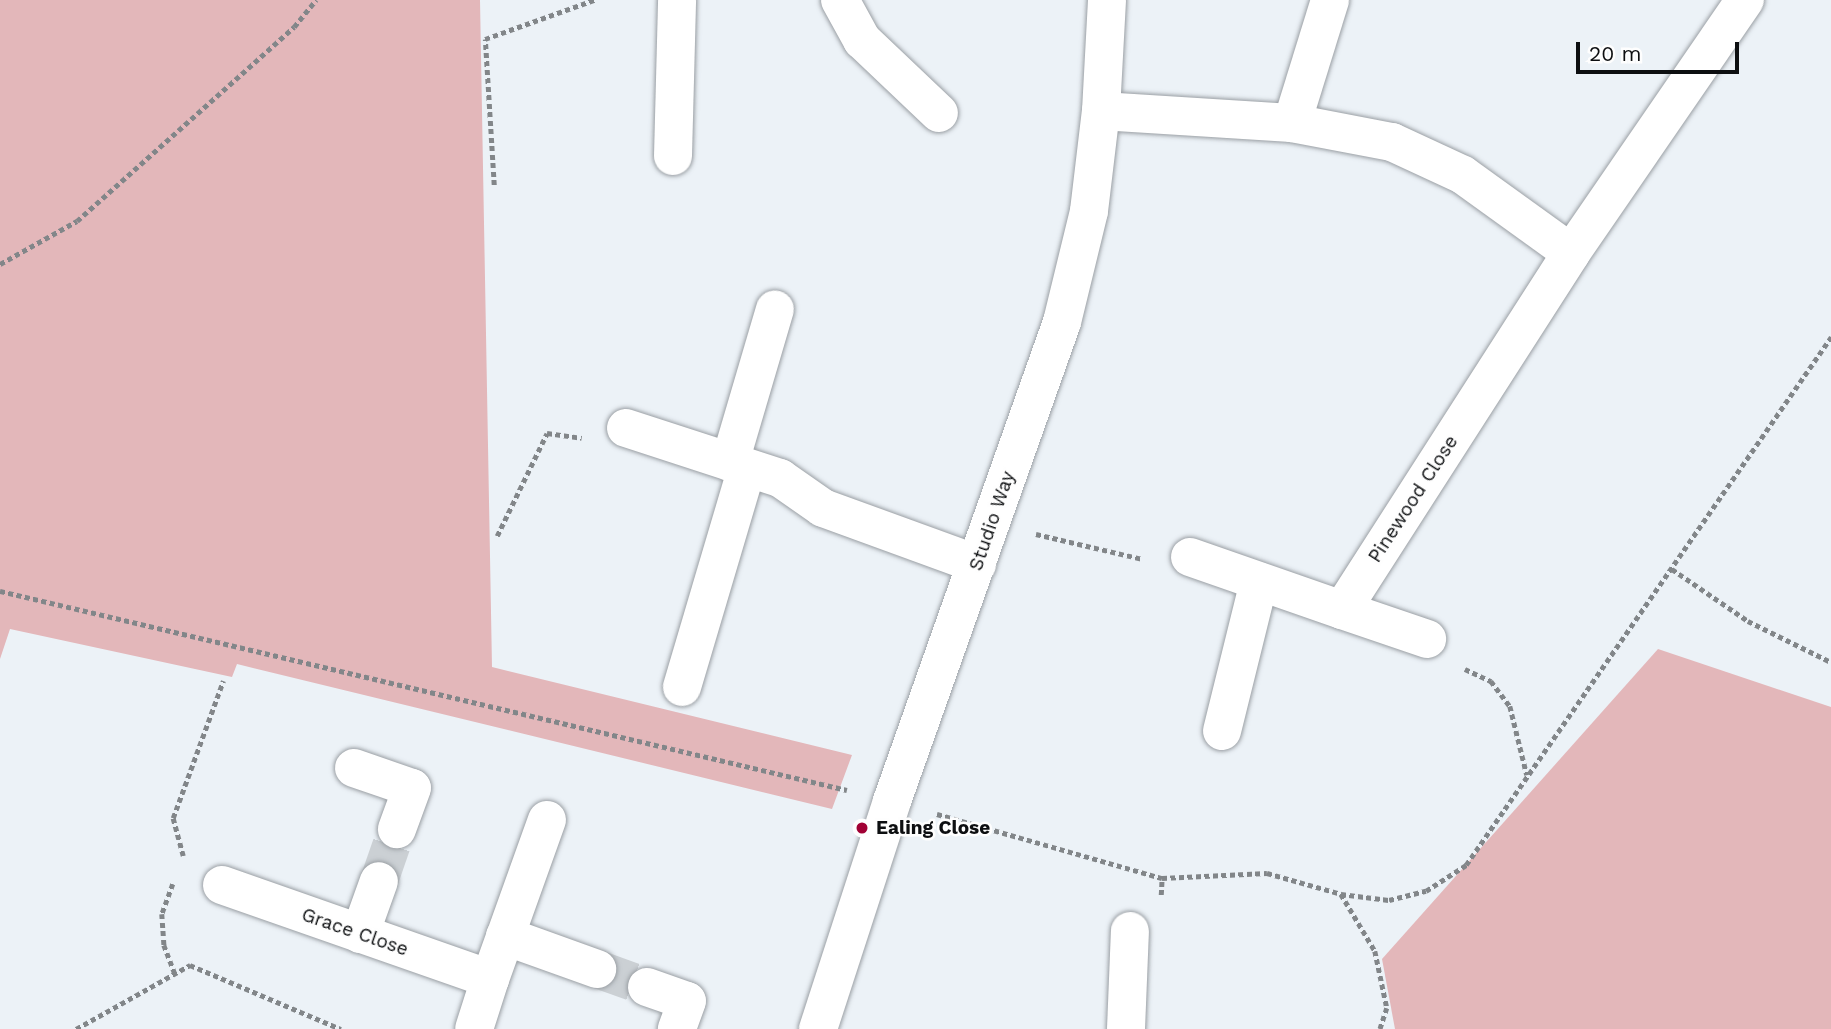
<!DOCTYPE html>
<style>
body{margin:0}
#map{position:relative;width:1831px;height:1029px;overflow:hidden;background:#ecf2f7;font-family:"Work Sans",sans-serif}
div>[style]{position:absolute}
.green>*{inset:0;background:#e3b7ba}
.minor-tunnel>*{height:38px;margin-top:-19px;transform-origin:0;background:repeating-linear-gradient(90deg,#cbd0d4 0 38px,transparent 0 57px)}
.path>*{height:4.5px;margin-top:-2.25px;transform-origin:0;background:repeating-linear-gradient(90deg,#828689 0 5px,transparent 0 8.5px)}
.roads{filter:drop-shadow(0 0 2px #9a9fa4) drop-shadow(0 0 2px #9a9fa4)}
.minor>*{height:38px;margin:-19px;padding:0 19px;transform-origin:19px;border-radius:19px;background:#fff}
.dots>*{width:19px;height:19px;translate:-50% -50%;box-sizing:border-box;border:4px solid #fefefe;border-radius:50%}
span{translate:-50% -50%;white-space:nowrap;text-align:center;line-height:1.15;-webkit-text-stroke:5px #fefefe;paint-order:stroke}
.street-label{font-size:19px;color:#0d0f11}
.poi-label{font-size:19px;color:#0d0f11;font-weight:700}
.left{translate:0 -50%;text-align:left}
.scale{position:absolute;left:1576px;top:42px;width:163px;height:32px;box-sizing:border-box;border:4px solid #0d0f11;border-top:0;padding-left:9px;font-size:21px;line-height:24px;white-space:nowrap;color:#0d0f11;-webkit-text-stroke:5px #fefefe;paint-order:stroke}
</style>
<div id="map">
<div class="green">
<i style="clip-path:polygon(0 0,480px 0,492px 667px,852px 755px,832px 809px,237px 664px,232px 677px,10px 629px,0 659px)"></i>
<i style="clip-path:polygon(1658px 649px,1831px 707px,1831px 1029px,1395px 1029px,1382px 959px)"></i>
</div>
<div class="minor-tunnel">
<i style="left:379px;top:881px;width:55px;rotate:-70.9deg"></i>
<i style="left:597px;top:969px;width:53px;rotate:19.8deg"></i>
</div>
<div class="path">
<i style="left:494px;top:185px;width:146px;rotate:-93.5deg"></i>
<i style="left:485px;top:39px;width:116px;rotate:-19.7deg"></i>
<i style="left:0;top:264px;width:88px;rotate:-29.2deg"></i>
<i style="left:77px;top:221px;width:291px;rotate:-41.8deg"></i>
<i style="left:294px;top:27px;width:35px;rotate:-51deg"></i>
<i style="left:1036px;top:534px;width:110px;rotate:13.2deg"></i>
<i style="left:497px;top:536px;width:114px;rotate:-64.1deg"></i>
<i style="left:547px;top:433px;width:35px;rotate:8deg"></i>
<i style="left:1672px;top:569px;width:92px;rotate:34.4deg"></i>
<i style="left:1748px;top:621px;width:93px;rotate:26.3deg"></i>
<i style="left:0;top:591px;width:870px;rotate:13.22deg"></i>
<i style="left:1465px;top:669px;width:29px;rotate:25deg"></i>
<i style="left:1491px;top:681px;width:31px;rotate:53deg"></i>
<i style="left:1510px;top:706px;width:71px;rotate:76.2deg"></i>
<i style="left:937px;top:814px;width:234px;rotate:15.9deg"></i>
<i style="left:1162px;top:878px;width:105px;rotate:-2.7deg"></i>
<i style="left:1267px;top:873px;width:77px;rotate:15.8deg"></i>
<i style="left:1341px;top:894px;width:66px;rotate:59.2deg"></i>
<i style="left:1375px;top:951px;width:58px;rotate:78.1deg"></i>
<i style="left:1387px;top:1008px;width:22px;rotate:108deg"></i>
<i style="left:183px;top:856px;width:39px;rotate:-105deg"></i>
<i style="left:173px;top:818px;width:146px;rotate:-69.9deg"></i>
<i style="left:173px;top:884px;width:32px;rotate:110deg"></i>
<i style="left:162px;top:914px;width:31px;rotate:86deg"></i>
<i style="left:164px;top:945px;width:31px;rotate:69deg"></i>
<i style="left:1341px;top:894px;width:48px;rotate:7.1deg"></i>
<i style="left:1389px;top:900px;width:38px;rotate:-14deg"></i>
<i style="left:1426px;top:891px;width:48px;rotate:-33deg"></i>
<i style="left:1466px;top:865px;width:642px;rotate:-55.34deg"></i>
<i style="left:1161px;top:895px;width:17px;rotate:-87deg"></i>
<i style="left:76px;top:1029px;width:131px;rotate:-29.3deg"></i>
<i style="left:190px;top:965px;width:164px;rotate:23deg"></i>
</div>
<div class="roads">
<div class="minor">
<i style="left:840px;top:0;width:46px;rotate:61.2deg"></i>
<i style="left:862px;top:40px;width:106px;rotate:43.5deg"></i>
<i style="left:1101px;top:111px;width:191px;rotate:3.6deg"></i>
<i style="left:1292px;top:123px;width:102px;rotate:10.8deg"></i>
<i style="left:1392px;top:142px;width:78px;rotate:24.9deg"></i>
<i style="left:1463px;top:175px;width:133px;rotate:35.8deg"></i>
<i style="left:1571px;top:253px;width:307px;rotate:-55.5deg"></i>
<i style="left:1292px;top:123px;width:129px;rotate:-72.8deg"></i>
<i style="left:673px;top:156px;width:156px;rotate:-88.5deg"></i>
<i style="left:626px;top:428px;width:162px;rotate:18deg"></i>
<i style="left:780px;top:478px;width:52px;rotate:34.9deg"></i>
<i style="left:823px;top:508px;width:164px;rotate:20deg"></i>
<i style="left:730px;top:462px;width:159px;rotate:-73.6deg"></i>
<i style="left:1190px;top:557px;width:161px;rotate:19.2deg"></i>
<i style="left:1342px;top:610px;width:424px;rotate:-57.3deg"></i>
<i style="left:1342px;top:610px;width:90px;rotate:18.8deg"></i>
<i style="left:682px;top:687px;width:228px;rotate:-73.5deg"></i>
<i style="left:1222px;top:731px;width:154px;rotate:-76.1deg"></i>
<i style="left:354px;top:768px;width:61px;rotate:19deg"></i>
<i style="left:412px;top:788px;width:44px;rotate:110.1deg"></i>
<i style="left:222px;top:885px;width:284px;rotate:19.3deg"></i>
<i style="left:490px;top:979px;width:52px;rotate:107.7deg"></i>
<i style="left:360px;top:934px;width:56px;rotate:-70.3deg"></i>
<i style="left:505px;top:936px;width:98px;rotate:19.7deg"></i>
<i style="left:490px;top:979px;width:169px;rotate:-70.3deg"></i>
<i style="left:647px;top:987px;width:42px;rotate:19.3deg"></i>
<i style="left:687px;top:1001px;width:30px;rotate:110deg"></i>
<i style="left:818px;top:1029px;width:240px;rotate:-72deg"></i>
<i style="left:892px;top:801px;width:508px;rotate:-70.46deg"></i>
<i style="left:1062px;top:322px;width:114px;rotate:-76.3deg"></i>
<i style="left:1089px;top:211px;width:101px;rotate:-83.2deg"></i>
<i style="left:1101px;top:111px;width:111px;rotate:-86.9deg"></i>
<i style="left:1126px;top:1029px;width:98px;rotate:-87.7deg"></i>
</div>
</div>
<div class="dots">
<i style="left:862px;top:828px;background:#a10135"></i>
</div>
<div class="street-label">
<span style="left:1413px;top:499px;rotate:-57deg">Pinewood Close</span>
<span style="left:992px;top:521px;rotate:-71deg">Studio Way</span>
<span style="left:355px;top:932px;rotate:19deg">Grace Close</span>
</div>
<div class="poi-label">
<span class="left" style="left:876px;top:828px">Ealing Close</span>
</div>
<div class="scale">20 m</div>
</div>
